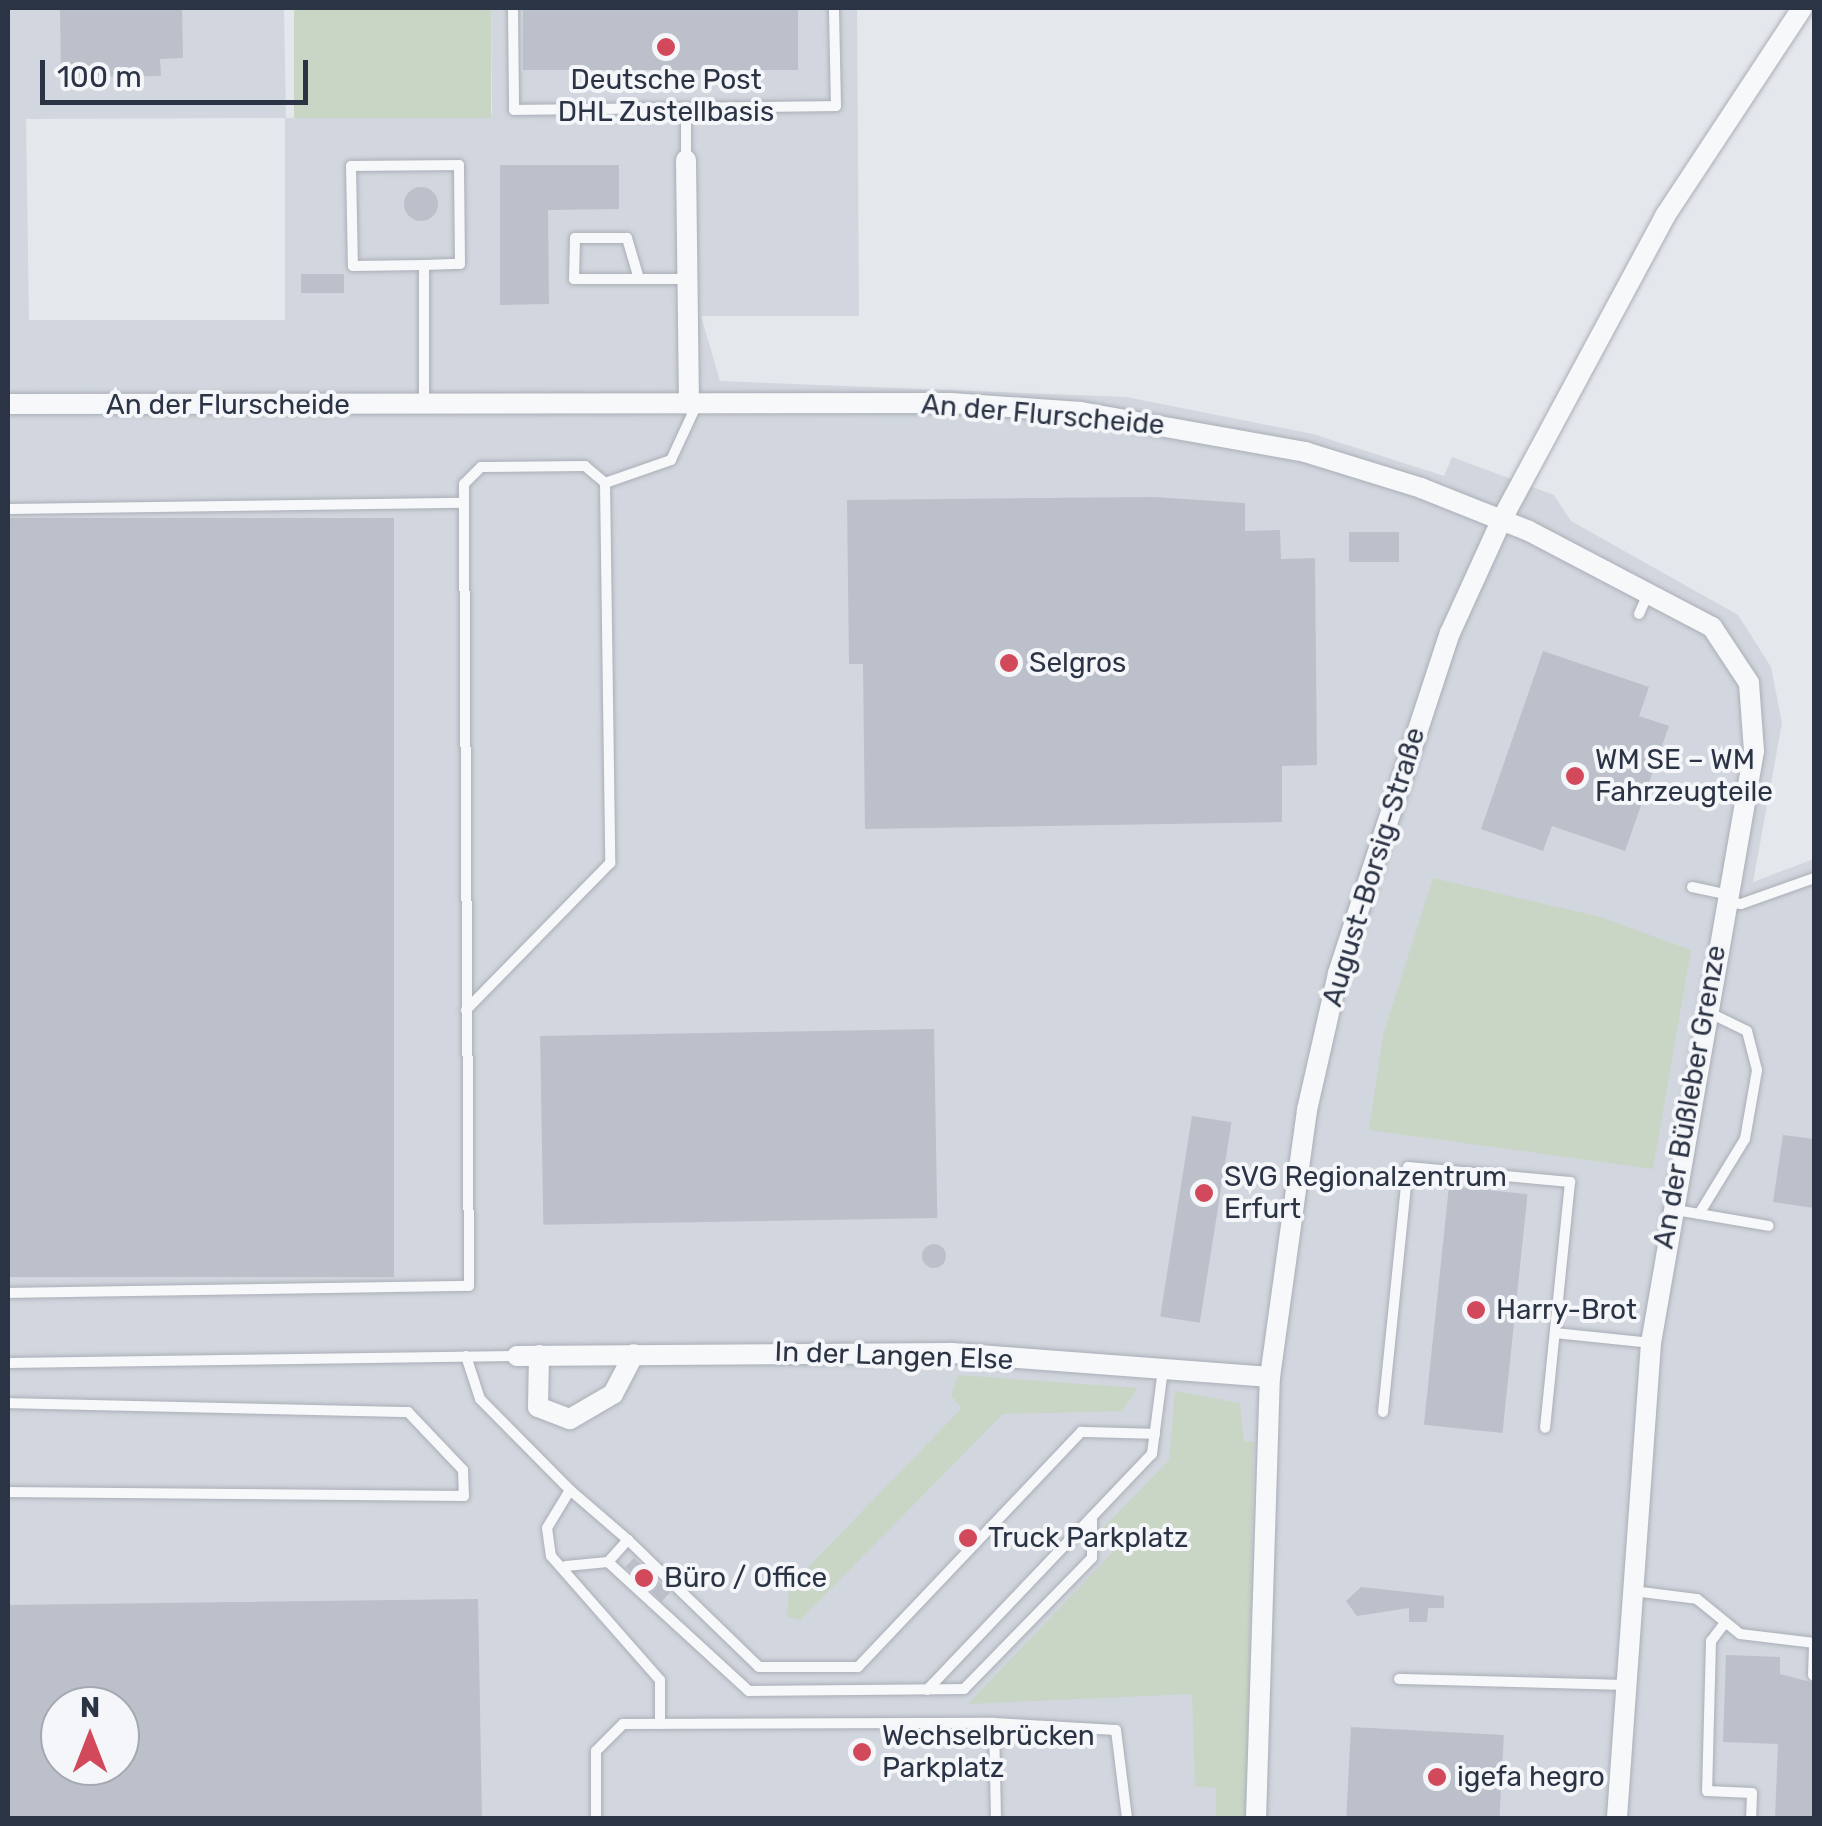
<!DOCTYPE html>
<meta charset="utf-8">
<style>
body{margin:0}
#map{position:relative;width:1822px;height:1826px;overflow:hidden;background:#e4e7ec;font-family:Rubik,sans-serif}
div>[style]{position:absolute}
.built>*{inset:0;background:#d2d6de}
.green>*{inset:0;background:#c9d6c5;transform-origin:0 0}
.building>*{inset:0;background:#bbc0ca;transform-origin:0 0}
.round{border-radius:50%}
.roads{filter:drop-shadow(0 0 2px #a9aeb7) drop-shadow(0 0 2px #a9aeb7)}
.service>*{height:10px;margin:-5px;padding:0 5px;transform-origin:5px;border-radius:5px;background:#f7f8fa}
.minor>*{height:20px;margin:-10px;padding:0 10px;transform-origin:10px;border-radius:10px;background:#f7f8fa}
.dots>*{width:28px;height:28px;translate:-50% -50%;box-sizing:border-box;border:5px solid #f4f6f9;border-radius:50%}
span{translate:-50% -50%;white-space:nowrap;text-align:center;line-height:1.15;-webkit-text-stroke:8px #f4f6f9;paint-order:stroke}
.poi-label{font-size:28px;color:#2b3445}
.left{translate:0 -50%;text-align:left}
.street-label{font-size:28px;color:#2b3445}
.frame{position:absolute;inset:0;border:10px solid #2b3445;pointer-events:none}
.north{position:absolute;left:40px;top:1686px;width:100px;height:100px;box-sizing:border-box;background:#f4f6f9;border:2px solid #a4a8b1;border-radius:50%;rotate:0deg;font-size:28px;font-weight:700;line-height:40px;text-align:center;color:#2b3445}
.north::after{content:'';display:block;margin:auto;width:35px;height:45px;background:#d1495b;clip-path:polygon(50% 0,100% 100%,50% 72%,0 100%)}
.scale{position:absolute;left:40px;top:60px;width:268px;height:45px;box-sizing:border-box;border:5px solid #2b3445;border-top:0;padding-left:12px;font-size:30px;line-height:35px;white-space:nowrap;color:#2b3445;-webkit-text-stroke:8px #f4f6f9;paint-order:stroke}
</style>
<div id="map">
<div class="built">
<i style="clip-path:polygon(evenodd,8px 8px,284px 8px,286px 118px,492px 114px,491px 8px,857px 8px,859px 316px,701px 316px,720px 381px,1126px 397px,1313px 434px,1444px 476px,1452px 457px,1554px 495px,1571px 521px,1738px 615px,1771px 667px,1782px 723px,1753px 882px,1814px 859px,1814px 1818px,8px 1818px,8px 8px,285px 118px,285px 320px,29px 320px,26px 119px,285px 118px,8px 8px,60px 1706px,120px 1706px,120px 1766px,60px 1766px,60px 1706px)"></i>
</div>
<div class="green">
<i style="left:294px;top:8px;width:197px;height:110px"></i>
<i style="clip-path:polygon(1433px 878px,1600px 917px,1691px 950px,1653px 1169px,1369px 1130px,1383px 1035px)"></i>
<i style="clip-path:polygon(958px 1375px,1138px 1388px,1122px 1411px,1003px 1414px,800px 1620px,787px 1617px,789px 1587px,962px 1408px,951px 1396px)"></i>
<i style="clip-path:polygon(1175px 1391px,1240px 1403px,1244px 1441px,1254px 1442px,1246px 1818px,1216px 1818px,1216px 1788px,1195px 1786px,1192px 1694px,968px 1704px,1112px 1553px,1104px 1527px,1169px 1460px)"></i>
</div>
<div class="building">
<i style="clip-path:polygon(60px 8px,182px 8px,183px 58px,160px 59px,161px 76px,61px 77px)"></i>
<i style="left:523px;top:8px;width:275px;height:62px"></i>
<i style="clip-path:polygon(500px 165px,619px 165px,619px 209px,548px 210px,549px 304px,500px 305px)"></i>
<i class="round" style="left:404px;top:187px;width:34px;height:34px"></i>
<i style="left:301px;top:274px;width:43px;height:19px"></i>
<i style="clip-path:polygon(1153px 497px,1245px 503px,1245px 531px,1280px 530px,1281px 559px,1315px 558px,1317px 765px,1282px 766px,1282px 822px,865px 829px,863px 664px,849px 664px,847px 500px)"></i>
<i style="left:394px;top:518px;width:759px;height:386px;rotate:90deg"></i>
<i style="left:1399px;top:532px;width:30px;height:50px;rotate:90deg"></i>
<i style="clip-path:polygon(1543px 651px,1649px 687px,1639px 716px,1669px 726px,1625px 851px,1552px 826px,1543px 851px,1481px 829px)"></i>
<i style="left:934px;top:1029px;width:189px;height:394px;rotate:89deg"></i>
<i style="left:1192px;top:1116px;width:40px;height:203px;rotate:9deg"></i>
<i style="clip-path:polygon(1783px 1135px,1814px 1139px,1814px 1208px,1773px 1202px)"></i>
<i style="left:1449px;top:1186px;width:79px;height:240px;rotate:6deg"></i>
<i class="round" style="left:922px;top:1244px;width:24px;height:24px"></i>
<i style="left:634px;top:1558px;width:50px;height:12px;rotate:44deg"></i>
<i style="clip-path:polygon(1361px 1587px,1444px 1596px,1444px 1608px,1428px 1608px,1427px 1622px,1409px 1622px,1409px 1608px,1357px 1616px,1346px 1601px)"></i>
<i style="clip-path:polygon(evenodd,478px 1599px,482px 1818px,8px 1818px,8px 1605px,478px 1599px,60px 1706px,120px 1706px,120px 1766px,60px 1766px,60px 1706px)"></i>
<i style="clip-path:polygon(1726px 1655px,1780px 1657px,1780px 1674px,1814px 1683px,1814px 1818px,1775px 1818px,1778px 1744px,1723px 1742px)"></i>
<i style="left:1351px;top:1727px;width:153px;height:91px;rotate:3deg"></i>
</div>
<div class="roads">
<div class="service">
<i style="left:513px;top:8px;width:102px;rotate:89.4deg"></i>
<i style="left:514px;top:110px;width:322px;rotate:-0.7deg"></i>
<i style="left:836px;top:106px;width:98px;rotate:-91.2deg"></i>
<i style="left:686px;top:108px;width:52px;rotate:90deg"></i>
<i style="left:639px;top:279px;width:43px;rotate:-106.3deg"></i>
<i style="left:627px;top:238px;width:52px;rotate:180deg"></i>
<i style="left:575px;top:238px;width:41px;rotate:91.4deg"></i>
<i style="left:574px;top:279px;width:113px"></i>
<i style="left:424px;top:404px;width:139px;rotate:-90deg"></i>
<i style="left:424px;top:265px;width:36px;rotate:-2deg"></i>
<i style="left:460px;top:264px;width:99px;rotate:-90.6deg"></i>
<i style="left:459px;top:165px;width:108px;rotate:179.5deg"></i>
<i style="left:351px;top:166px;width:100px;rotate:88.9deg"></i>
<i style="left:353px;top:266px;width:71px;rotate:-0.8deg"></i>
<i style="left:605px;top:483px;width:70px;rotate:-19.2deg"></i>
<i style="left:671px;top:460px;width:62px;rotate:-65.1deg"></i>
<i style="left:8px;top:509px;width:456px;rotate:-0.8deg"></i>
<i style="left:464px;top:503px;width:19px;rotate:-90deg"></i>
<i style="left:464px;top:484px;width:24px;rotate:-45deg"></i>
<i style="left:481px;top:467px;width:104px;rotate:-0.6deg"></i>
<i style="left:585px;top:466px;width:26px;rotate:40deg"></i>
<i style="left:605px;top:483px;width:380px;rotate:89.2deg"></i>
<i style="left:610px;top:863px;width:206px;rotate:134.4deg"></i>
<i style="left:1639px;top:614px;width:24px;rotate:-66deg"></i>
<i style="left:1692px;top:887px;width:34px;rotate:12deg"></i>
<i style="left:1725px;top:901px;width:16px;rotate:11deg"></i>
<i style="left:1741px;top:904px;width:77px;rotate:-19.6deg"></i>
<i style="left:1670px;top:1209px;width:100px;rotate:9.7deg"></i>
<i style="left:1699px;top:1214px;width:88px;rotate:-58.5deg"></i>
<i style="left:1745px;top:1139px;width:70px;rotate:-80.1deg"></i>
<i style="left:1757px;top:1070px;width:40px;rotate:-104.4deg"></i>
<i style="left:1747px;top:1031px;width:43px;rotate:-154deg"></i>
<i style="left:8px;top:1293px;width:461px;rotate:-0.9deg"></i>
<i style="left:469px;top:1286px;width:783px;rotate:-90.37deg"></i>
<i style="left:1555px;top:1333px;width:97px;rotate:5.9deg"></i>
<i style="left:466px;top:1356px;width:45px;rotate:72deg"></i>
<i style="left:480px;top:1399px;width:128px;rotate:45.3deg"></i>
<i style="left:570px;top:1490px;width:44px;rotate:121.2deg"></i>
<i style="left:547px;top:1528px;width:28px;rotate:82deg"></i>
<i style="left:551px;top:1556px;width:165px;rotate:48.7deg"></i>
<i style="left:660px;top:1680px;width:44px;rotate:90deg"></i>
<i style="left:8px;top:1363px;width:508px;rotate:-0.79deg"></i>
<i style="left:8px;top:1403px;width:400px;rotate:1.3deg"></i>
<i style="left:408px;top:1412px;width:80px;rotate:46.5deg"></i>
<i style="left:463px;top:1470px;width:26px;rotate:88deg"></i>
<i style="left:464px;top:1496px;width:456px;rotate:-179.5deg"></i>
<i style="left:1383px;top:1412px;width:246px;rotate:-84.2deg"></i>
<i style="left:1408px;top:1167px;width:163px;rotate:5.3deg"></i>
<i style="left:1570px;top:1182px;width:247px;rotate:95.8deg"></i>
<i style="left:628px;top:1540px;width:182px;rotate:44.1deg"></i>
<i style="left:759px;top:1667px;width:99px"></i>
<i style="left:858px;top:1667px;width:324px;rotate:-46.5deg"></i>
<i style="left:1081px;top:1432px;width:74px;rotate:1.5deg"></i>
<i style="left:608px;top:1562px;width:191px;rotate:42.5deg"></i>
<i style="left:749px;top:1691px;width:215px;rotate:-0.5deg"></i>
<i style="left:964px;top:1689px;width:183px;rotate:-45.7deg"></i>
<i style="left:1092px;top:1558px;width:41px;rotate:-90deg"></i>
<i style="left:566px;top:1566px;width:42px;rotate:-5.4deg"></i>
<i style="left:608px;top:1562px;width:30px;rotate:-48deg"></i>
<i style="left:628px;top:1540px;width:77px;rotate:-139.2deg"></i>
<i style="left:1633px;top:1591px;width:64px;rotate:7.1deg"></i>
<i style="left:1697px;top:1599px;width:55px;rotate:39.1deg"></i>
<i style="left:1740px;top:1634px;width:75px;rotate:6.9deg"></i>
<i style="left:1724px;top:1624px;width:21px;rotate:127deg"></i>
<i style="left:1711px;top:1641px;width:150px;rotate:91.5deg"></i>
<i style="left:1707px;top:1791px;width:45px;rotate:2.5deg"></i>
<i style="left:1752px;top:1793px;width:25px;rotate:92deg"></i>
<i style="left:1813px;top:1675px;width:32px;rotate:-88deg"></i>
<i style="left:1399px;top:1679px;width:222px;rotate:1.5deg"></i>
<i style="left:927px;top:1690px;width:326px;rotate:-46.4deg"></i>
<i style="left:1152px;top:1454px;width:86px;rotate:-82.6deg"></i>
<i style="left:994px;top:1723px;width:95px;rotate:88.8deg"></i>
<i style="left:596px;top:1818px;width:67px;rotate:-90deg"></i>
<i style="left:596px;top:1751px;width:38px;rotate:-45deg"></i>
<i style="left:623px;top:1724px;width:371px;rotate:-0.2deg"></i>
<i style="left:994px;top:1723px;width:122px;rotate:3.3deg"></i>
<i style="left:1116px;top:1730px;width:89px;rotate:82.9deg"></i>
</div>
<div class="minor">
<i style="left:686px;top:160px;width:244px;rotate:89.3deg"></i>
<i style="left:8px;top:404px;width:943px;rotate:-0.06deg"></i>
<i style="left:951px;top:403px;width:130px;rotate:4deg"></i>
<i style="left:1081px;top:412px;width:228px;rotate:10.1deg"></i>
<i style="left:1305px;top:452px;width:121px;rotate:17.2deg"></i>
<i style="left:1421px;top:488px;width:116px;rotate:21.7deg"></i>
<i style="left:1529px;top:531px;width:207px;rotate:27.7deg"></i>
<i style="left:1712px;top:627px;width:67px;rotate:56.5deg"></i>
<i style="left:1749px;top:683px;width:68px;rotate:85.8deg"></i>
<i style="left:1754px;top:751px;width:601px;rotate:99.87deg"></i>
<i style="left:1651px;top:1343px;width:476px;rotate:94.1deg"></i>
<i style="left:539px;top:1355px;width:52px;rotate:91.1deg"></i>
<i style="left:538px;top:1407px;width:34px;rotate:21deg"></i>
<i style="left:570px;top:1419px;width:50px;rotate:-30.2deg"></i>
<i style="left:613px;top:1394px;width:45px;rotate:-62.3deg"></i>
<i style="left:517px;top:1356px;width:435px;rotate:-0.4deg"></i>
<i style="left:952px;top:1353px;width:319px;rotate:4.3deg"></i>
<i style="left:1256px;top:1818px;width:441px;rotate:-88.2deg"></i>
<i style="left:1270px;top:1377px;width:270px;rotate:-82.1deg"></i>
<i style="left:1307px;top:1110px;width:140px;rotate:-77.2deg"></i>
<i style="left:1338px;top:973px;width:358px;rotate:-71.8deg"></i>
<i style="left:1450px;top:633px;width:125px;rotate:-65.5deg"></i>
<i style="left:1502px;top:519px;width:344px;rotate:-61.7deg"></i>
<i style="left:1665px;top:216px;width:249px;rotate:-56.6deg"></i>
</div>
</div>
<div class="dots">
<i style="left:666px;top:47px;background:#d1495b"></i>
<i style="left:1009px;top:663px;background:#d1495b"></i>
<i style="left:1575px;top:776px;background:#d1495b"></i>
<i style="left:1204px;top:1193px;background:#d1495b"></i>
<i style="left:1476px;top:1310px;background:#d1495b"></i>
<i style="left:968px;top:1538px;background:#d1495b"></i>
<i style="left:644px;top:1578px;background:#d1495b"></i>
<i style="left:862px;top:1752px;background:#d1495b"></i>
<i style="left:1437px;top:1777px;background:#d1495b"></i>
</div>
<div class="poi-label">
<span style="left:666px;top:96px">Deutsche Post<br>DHL Zustellbasis</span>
<span class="left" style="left:1029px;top:663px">Selgros</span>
<span class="left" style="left:1595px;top:776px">WM SE – WM<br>Fahrzeugteile</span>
<span class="left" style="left:1224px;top:1193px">SVG Regionalzentrum<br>Erfurt</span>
<span class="left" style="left:1496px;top:1310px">Harry-Brot</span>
<span class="left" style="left:988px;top:1538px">Truck Parkplatz</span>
<span class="left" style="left:664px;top:1578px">Büro / Office</span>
<span class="left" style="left:882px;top:1752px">Wechselbrücken<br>Parkplatz</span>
<span class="left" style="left:1457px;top:1777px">igefa hegro</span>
</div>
<div class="street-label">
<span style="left:228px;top:405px">An der Flurscheide</span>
<span style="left:1043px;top:415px;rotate:5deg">An der Flurscheide</span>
<span style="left:1374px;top:867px;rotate:-73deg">August-Borsig-Straße</span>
<span style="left:1690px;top:1097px;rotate:-80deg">An der Büßleber Grenze</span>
<span style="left:894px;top:1356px;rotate:2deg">In der Langen Else</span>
</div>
<div class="frame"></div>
<div class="north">N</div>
<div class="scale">100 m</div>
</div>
